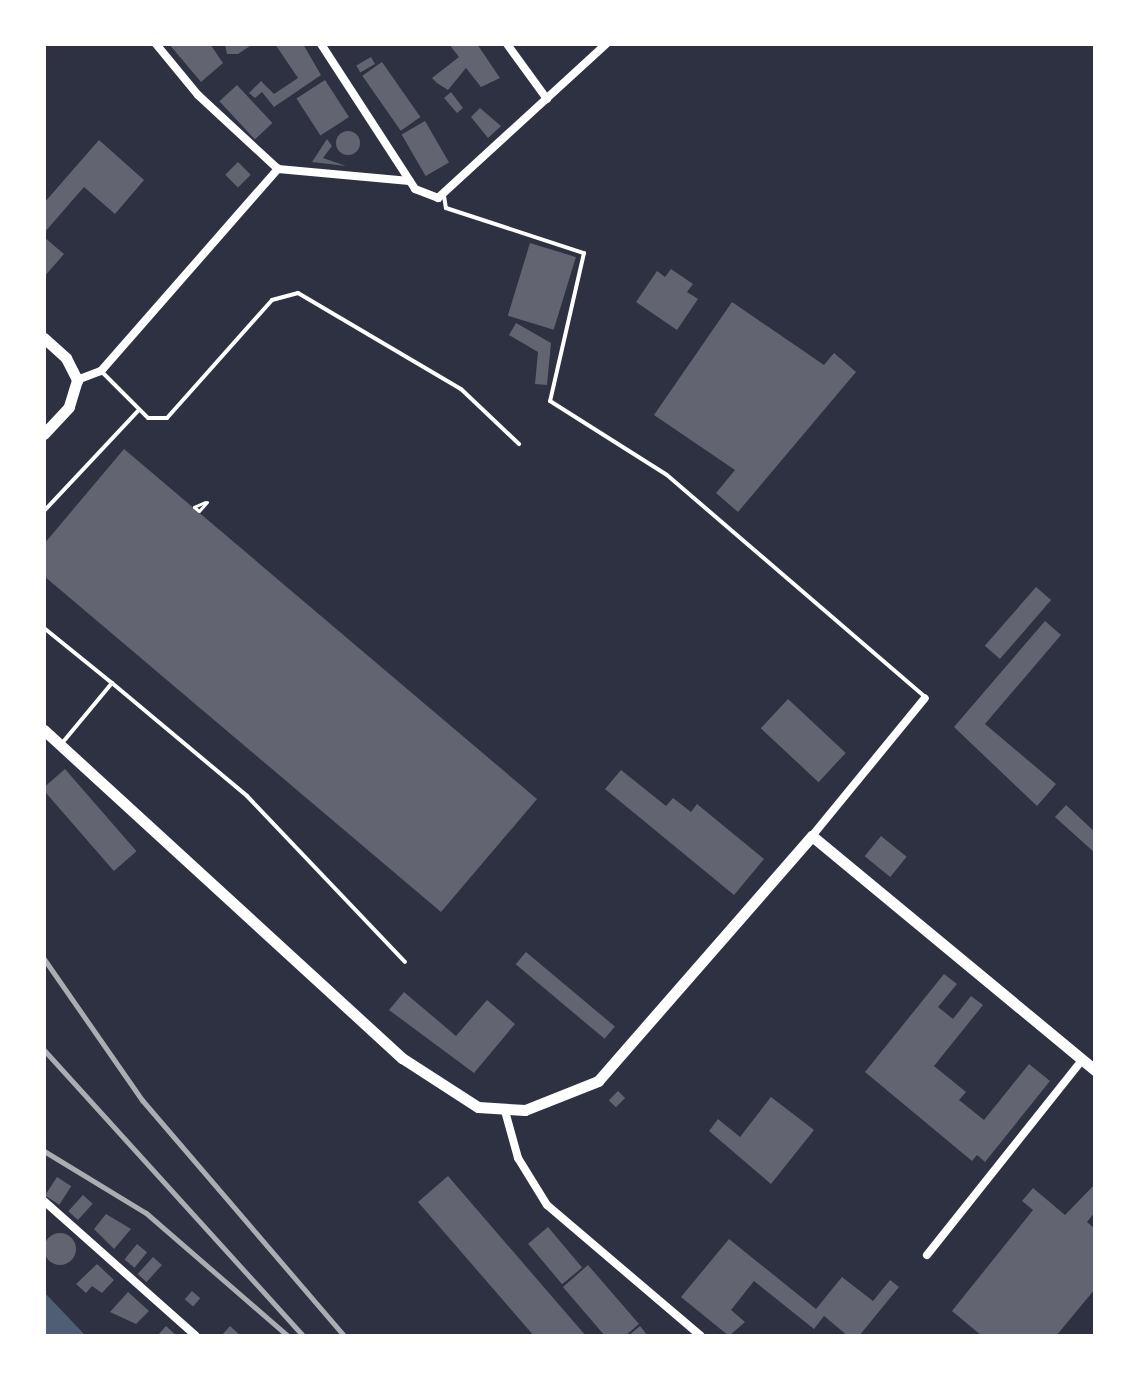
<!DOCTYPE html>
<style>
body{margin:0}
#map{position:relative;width:1139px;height:1380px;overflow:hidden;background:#2d3142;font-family:"Noto Sans",sans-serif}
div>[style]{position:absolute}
.water>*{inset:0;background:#4f5d75}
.building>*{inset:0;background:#626471;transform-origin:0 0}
.round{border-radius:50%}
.path>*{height:3px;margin:-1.5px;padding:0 1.5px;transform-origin:1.5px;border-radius:1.5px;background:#fff}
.service>*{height:4px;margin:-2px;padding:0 2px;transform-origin:2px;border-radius:2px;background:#fff}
.minor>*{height:8px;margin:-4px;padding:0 4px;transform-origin:4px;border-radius:4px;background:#fff}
.tertiary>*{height:11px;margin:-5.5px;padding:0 5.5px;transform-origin:5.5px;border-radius:5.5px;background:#fff}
.rail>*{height:5px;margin:-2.5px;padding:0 2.5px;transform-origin:2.5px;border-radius:2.5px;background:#abadb3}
span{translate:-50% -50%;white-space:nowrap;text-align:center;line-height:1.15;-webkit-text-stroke:7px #fff;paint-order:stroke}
.frame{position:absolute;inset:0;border:46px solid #fff;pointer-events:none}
</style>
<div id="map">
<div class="water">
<i style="clip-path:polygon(44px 1292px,45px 1293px,86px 1336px,44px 1336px)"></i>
</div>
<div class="building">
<i style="clip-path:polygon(169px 44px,210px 44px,223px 63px,201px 82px)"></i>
<i style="clip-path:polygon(225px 44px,253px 44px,238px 54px,227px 54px)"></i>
<i style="clip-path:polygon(275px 44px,303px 44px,321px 75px,274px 107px,262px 92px,255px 98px,249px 93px,261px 81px,274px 94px,298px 78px)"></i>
<i style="clip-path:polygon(449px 44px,477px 44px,500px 78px,481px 87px,466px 68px,448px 90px,437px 83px,432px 78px,459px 57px)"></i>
<i style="left:371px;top:57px;width:8px;height:17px;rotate:60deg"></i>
<i style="left:382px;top:62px;width:67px;height:24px;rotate:55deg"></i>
<i style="left:325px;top:80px;width:44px;height:34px;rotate:57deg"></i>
<i style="left:237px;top:85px;width:52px;height:24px;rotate:47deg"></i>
<i style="clip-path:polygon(451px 92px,463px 108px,457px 113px,444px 98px)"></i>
<i style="clip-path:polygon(480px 108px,501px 126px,488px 138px,471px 117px)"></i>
<i style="left:425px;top:121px;width:48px;height:27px;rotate:60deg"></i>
<i class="round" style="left:336px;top:131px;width:24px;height:24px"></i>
<i style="clip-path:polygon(327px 139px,332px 146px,323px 158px,346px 166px,312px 162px)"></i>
<i style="clip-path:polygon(99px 140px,144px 180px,115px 214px,84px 187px,44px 233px,44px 203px)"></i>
<i style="left:238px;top:162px;width:18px;height:18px;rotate:45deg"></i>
<i style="clip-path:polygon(44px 237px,64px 254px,44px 277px)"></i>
<i style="left:530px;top:243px;width:48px;height:76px;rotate:17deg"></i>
<i style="clip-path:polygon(671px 269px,693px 284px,687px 292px,698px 299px,677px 330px,636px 302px,657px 271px,665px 277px)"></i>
<i style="clip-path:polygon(732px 302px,824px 365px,834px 353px,856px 372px,738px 512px,716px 493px,735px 470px,654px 415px)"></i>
<i style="clip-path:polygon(516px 323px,551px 343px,547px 385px,535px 384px,538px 352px,509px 335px)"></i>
<i style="clip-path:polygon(124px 449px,537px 799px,441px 912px,44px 576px,44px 544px)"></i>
<i style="left:1036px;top:587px;width:20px;height:78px;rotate:41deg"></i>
<i style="clip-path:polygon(1045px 621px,1061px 635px,985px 724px,1056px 784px,1037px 806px,954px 727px)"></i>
<i style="left:788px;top:699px;width:79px;height:40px;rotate:43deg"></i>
<i style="left:65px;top:769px;width:109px;height:30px;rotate:49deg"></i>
<i style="clip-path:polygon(621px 770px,666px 806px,673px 798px,691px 812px,697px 804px,764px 859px,734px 895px,605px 789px)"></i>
<i style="clip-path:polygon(1066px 805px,1095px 832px,1095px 853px,1055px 817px)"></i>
<i style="left:881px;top:836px;width:33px;height:26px;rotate:39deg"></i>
<i style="left:526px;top:952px;width:116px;height:16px;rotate:40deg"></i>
<i style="clip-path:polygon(944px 974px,957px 984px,938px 1007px,953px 1019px,971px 996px,983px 1005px,934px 1066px,966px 1092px,959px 1100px,984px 1120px,1029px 1064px,1050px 1081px,985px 1162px,977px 1155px,972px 1161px,865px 1072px)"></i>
<i style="clip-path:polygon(404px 992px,456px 1036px,487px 1000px,515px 1024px,474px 1073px,389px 1010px)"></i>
<i style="left:618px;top:1091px;width:10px;height:13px;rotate:45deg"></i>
<i style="clip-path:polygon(771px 1097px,814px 1130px,771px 1184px,709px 1131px,718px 1119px,740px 1137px)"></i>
<i style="clip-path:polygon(448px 1176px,586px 1336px,534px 1336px,418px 1202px)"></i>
<i style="left:57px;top:1177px;width:17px;height:22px;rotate:33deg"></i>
<i style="clip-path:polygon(1095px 1184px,1095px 1212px,1087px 1222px,1095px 1229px,1095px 1289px,1056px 1336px,982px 1336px,952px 1311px,1033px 1210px,1022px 1201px,1033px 1188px,1065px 1215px)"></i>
<i style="left:83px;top:1195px;width:13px;height:22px;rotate:42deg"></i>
<i style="clip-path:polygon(106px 1214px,131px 1229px,114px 1249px,94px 1229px)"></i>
<i style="left:548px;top:1227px;width:53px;height:26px;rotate:50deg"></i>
<i class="round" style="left:44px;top:1233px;width:32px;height:32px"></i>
<i style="clip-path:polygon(729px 1239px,816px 1309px,842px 1277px,873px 1301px,890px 1280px,899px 1287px,859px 1336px,848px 1336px,824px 1316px,814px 1329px,754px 1281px,731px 1310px,745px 1322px,729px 1336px,681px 1297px)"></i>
<i style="left:137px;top:1244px;width:13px;height:20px;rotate:39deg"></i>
<i style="left:153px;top:1257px;width:12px;height:23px;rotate:42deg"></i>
<i style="clip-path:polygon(97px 1264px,114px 1280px,102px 1293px,92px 1286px,86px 1293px,76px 1284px)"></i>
<i style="clip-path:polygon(588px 1265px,639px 1324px,625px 1336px,605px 1336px,563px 1287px)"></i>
<i style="left:192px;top:1291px;width:11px;height:11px;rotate:41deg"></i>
<i style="clip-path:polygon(128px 1292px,149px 1311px,136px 1324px,110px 1312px)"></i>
<i style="clip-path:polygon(166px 1326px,177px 1336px,157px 1336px)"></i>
<i style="clip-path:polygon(230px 1326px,241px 1336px,221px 1336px)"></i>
<i style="clip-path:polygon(640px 1326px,648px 1336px,628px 1336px)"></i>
</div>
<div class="path">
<i style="left:205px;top:502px;width:12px;rotate:156deg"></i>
<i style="left:194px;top:507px;width:6px;rotate:39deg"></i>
<i style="left:199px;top:511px;width:12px;rotate:-48deg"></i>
</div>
<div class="service">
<i style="left:444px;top:196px;width:12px;rotate:81deg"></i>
<i style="left:446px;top:208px;width:145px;rotate:18.1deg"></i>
<i style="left:584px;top:253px;width:152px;rotate:102.9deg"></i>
<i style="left:550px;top:401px;width:138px;rotate:32.3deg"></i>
<i style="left:667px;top:475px;width:339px;rotate:40.7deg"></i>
<i style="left:101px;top:371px;width:66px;rotate:45deg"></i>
<i style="left:148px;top:418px;width:19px"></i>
<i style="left:167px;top:418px;width:158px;rotate:-48.3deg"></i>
<i style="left:272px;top:300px;width:27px;rotate:-15deg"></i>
<i style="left:298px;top:293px;width:189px;rotate:30.5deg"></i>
<i style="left:461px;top:389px;width:80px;rotate:43.5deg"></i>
<i style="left:44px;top:511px;width:137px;rotate:-46.8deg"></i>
<i style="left:44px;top:628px;width:87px;rotate:39deg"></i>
<i style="left:63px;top:742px;width:77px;rotate:-50.3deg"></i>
<i style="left:112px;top:683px;width:176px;rotate:39.9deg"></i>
<i style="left:247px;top:796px;width:229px;rotate:46.4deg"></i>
</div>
<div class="minor">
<i style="left:156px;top:44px;width:66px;rotate:50.5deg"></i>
<i style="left:198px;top:95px;width:109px;rotate:42.8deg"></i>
<i style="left:278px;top:169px;width:132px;rotate:5.2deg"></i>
<i style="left:321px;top:44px;width:173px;rotate:57deg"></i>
<i style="left:415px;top:189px;width:25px;rotate:21deg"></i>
<i style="left:438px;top:198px;width:228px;rotate:-42.5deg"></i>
<i style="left:507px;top:44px;width:68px;rotate:54deg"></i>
<i style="left:77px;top:380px;width:26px;rotate:-21deg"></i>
<i style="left:101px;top:371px;width:269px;rotate:-48.8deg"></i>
<i style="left:812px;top:836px;width:178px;rotate:-50.7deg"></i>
<i style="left:505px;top:1111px;width:49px;rotate:74.5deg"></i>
<i style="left:518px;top:1158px;width:55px;rotate:58.3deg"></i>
<i style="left:547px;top:1205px;width:202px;rotate:40.4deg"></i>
<i style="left:44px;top:1201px;width:203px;rotate:41.6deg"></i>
<i style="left:927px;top:1255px;width:249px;rotate:-51.5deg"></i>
</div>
<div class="tertiary">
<i style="left:44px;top:338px;width:30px;rotate:42deg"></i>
<i style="left:66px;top:358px;width:25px;rotate:63deg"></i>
<i style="left:77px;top:380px;width:28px;rotate:107deg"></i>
<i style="left:69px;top:407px;width:37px;rotate:133deg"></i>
<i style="left:44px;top:730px;width:486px;rotate:42.5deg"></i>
<i style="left:402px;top:1058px;width:90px;rotate:32.8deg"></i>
<i style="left:478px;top:1107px;width:47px;rotate:3.7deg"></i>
<i style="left:525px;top:1110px;width:79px;rotate:-21.7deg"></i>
<i style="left:598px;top:1081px;width:325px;rotate:-48.9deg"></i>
<i style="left:812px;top:836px;width:367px;rotate:39.6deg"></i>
</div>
<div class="rail">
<i style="left:44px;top:959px;width:172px;rotate:55.2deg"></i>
<i style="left:142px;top:1100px;width:311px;rotate:49.4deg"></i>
<i style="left:44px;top:1050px;width:386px;rotate:47.8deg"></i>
<i style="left:44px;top:1151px;width:119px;rotate:31.3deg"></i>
<i style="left:146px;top:1213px;width:188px;rotate:40.9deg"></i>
</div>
<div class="frame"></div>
</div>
